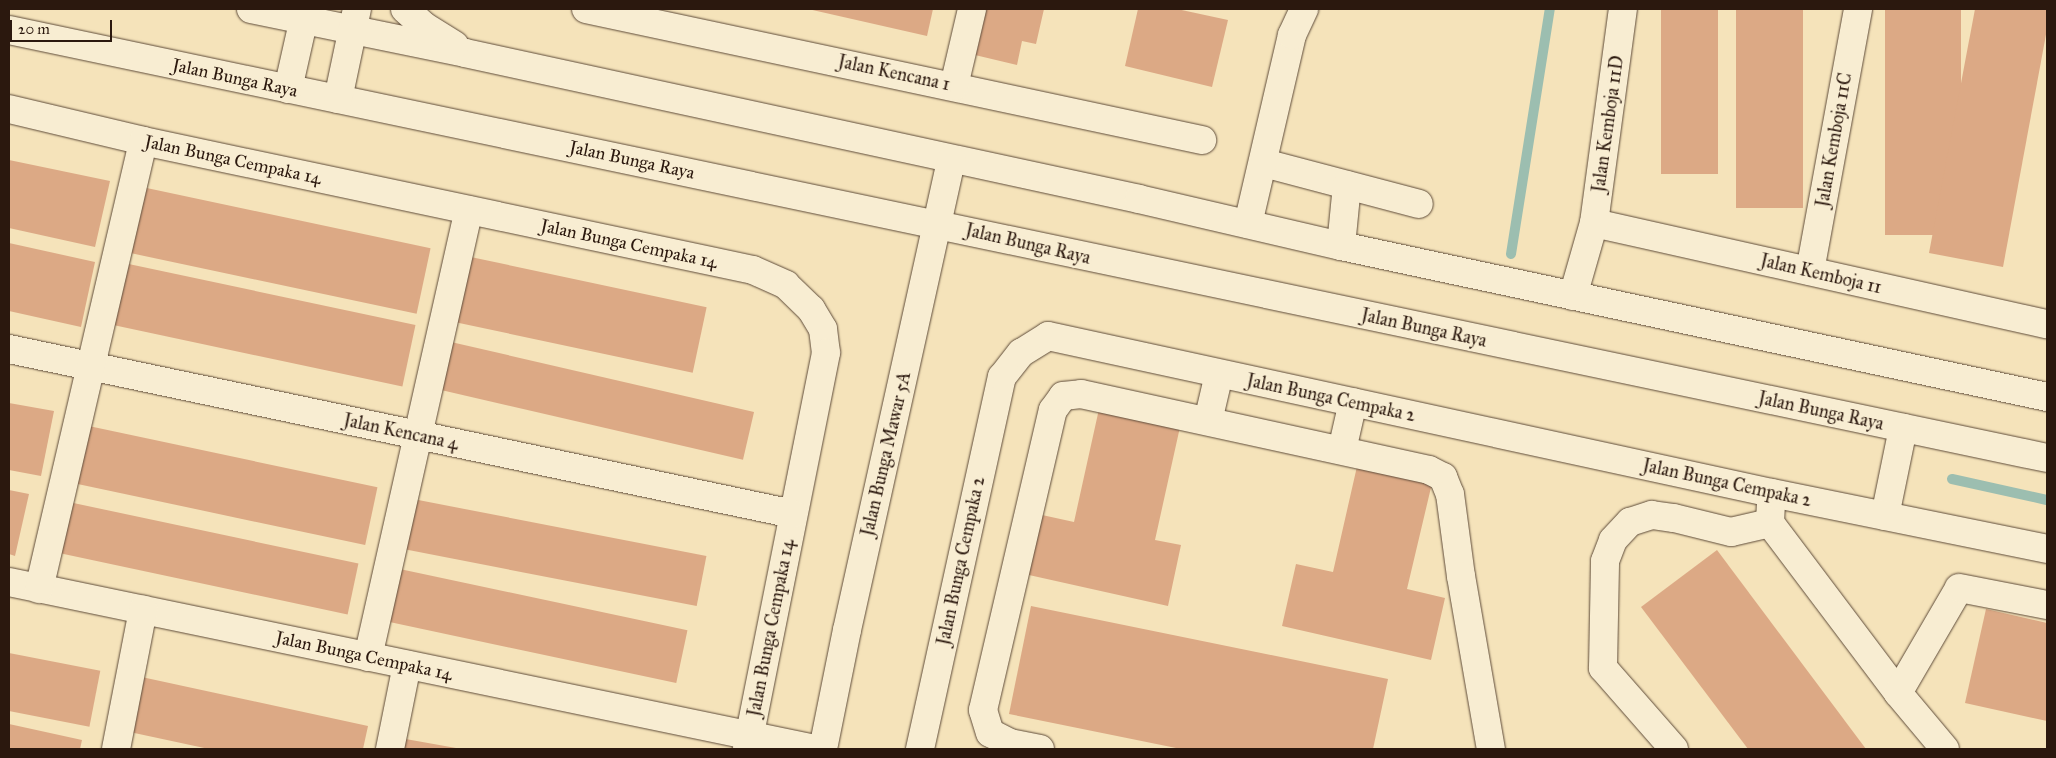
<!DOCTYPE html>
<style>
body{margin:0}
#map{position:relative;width:2056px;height:758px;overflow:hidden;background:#f5e3ba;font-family:"IM FELL Great Primer",serif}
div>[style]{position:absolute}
.stream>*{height:10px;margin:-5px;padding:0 5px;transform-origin:5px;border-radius:5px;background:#9cbeb0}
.building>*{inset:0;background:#dca985;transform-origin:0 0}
.roads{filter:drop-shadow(0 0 1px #5e4b39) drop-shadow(0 0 1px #5e4b39)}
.minor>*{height:28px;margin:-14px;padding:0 14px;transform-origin:14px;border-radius:14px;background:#f8edd2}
span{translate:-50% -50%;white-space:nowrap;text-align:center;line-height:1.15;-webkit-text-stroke:4.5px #f8edd2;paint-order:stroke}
.street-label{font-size:18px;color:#2b180e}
.frame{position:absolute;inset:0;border:10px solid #2b180e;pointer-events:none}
.scale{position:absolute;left:10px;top:20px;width:102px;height:22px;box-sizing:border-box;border:2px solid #2b180e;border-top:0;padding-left:6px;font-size:15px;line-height:18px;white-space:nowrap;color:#2b180e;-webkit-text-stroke:4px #f8edd2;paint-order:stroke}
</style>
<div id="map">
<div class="stream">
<i style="left:1511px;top:254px;width:248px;rotate:-81deg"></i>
<i style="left:1952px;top:479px;width:97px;rotate:12.5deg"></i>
</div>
<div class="building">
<i style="clip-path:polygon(808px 9px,933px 9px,927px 36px)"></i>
<i style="clip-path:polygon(964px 9px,1044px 9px,1036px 44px,1022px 41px,1017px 65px,954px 50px)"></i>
<i style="clip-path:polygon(1138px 9px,1177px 9px,1228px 20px,1212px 87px,1125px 66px)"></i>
<i style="left:1661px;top:9px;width:57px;height:165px"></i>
<i style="left:1736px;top:9px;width:67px;height:199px"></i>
<i style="left:1885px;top:9px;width:76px;height:226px"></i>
<i style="clip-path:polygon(1975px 9px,2047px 9px,2047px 29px,2003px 267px,1929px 253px)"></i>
<i style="clip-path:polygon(9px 160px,110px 181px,95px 247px,9px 228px)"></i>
<i style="left:142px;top:187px;width:295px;height:67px;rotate:12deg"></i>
<i style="clip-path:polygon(9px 243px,95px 262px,81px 327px,9px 311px)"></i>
<i style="left:466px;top:256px;width:246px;height:67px;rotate:12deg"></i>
<i style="left:124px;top:263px;width:298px;height:63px;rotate:12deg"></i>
<i style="left:451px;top:342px;width:311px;height:49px;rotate:13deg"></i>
<i style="clip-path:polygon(9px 403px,54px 411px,41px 476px,9px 470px)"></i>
<i style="clip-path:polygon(1099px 409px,1180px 427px,1155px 540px,1181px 545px,1168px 606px,1020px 573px,1033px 513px,1074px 522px)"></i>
<i style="left:84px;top:425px;width:300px;height:59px;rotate:12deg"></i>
<i style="clip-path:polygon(1358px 462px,1433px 479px,1407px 589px,1445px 598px,1431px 660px,1282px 626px,1296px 564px,1333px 572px)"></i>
<i style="clip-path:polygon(9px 490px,29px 494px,15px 556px,9px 554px)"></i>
<i style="left:408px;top:498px;width:304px;height:51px;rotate:11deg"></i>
<i style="left:64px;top:501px;width:301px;height:52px;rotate:12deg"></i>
<i style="clip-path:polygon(1717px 550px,1866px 749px,1748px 749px,1641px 607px)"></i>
<i style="left:395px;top:568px;width:299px;height:54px;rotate:12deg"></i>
<i style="clip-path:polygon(1031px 606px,1388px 679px,1373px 749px,1181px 749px,1009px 714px)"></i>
<i style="clip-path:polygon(1986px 609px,2047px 623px,2047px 721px,1965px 703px)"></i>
<i style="left:9px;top:653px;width:93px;height:57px;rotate:11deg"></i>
<i style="clip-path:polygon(137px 676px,368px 726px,363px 749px,209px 749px,125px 731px)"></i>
<i style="clip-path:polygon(9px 724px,82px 740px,80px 749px,9px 749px)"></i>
<i style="clip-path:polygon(400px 738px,456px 748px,456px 749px,398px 749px)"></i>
</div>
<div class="roads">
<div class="minor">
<i style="left:251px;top:9px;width:218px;rotate:11.6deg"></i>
<i style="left:465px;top:53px;width:690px;rotate:12.22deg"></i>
<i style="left:1139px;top:199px;width:207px;rotate:13.1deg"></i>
<i style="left:1341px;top:246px;width:722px;rotate:12.07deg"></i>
<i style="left:405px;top:9px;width:25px;rotate:42deg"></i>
<i style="left:424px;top:26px;width:36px;rotate:32deg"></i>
<i style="left:586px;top:9px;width:630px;rotate:12.01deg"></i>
<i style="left:9px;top:30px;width:2082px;rotate:11.86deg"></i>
<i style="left:954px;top:86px;width:79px;rotate:-76.8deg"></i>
<i style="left:288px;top:89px;width:82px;rotate:-77.3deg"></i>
<i style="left:338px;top:99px;width:92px;rotate:-78.1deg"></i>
<i style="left:9px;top:109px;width:138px;rotate:13.4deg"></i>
<i style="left:143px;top:141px;width:623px;rotate:11.94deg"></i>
<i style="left:753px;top:270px;width:36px;rotate:24deg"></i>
<i style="left:786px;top:285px;width:35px;rotate:44deg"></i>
<i style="left:811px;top:309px;width:23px;rotate:59deg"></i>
<i style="left:823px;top:329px;width:24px;rotate:83deg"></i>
<i style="left:826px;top:353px;width:404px;rotate:101.3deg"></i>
<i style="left:1264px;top:163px;width:160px;rotate:14.8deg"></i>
<i style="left:1594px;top:223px;width:464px;rotate:12.6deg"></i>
<i style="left:1248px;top:224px;width:194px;rotate:-76.9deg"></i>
<i style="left:1292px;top:35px;width:29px;rotate:-65deg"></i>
<i style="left:1341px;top:246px;width:61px;rotate:-84.4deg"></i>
<i style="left:1810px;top:271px;width:266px;rotate:-79.6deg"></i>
<i style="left:1573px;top:296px;width:76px;rotate:-74deg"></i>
<i style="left:1594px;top:223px;width:216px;rotate:-82.3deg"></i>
<i style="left:9px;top:349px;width:801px;rotate:11.88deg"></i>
<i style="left:1208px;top:421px;width:48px;rotate:-76.8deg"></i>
<i style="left:1342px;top:450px;width:49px;rotate:-77.1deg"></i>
<i style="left:1771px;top:503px;width:20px;rotate:93deg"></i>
<i style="left:1770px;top:523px;width:213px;rotate:53deg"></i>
<i style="left:1898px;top:693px;width:73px;rotate:50deg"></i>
<i style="left:1885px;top:516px;width:90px;rotate:-78.4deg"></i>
<i style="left:9px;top:582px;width:823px;rotate:11.71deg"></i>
<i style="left:39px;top:589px;width:460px;rotate:-76.9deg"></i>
<i style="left:368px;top:657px;width:458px;rotate:-77.3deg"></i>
<i style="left:1898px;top:693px;width:121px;rotate:-59.8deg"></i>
<i style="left:1959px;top:588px;width:90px;rotate:10.9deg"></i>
<i style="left:116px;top:749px;width:142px;rotate:-79deg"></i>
<i style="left:390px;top:749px;width:86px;rotate:-78.6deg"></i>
<i style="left:823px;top:749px;width:121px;rotate:-78.6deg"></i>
<i style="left:847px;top:630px;width:482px;rotate:-77.5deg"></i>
<i style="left:920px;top:749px;width:381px;rotate:-77.6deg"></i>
<i style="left:1002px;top:377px;width:31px;rotate:-52deg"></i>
<i style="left:1021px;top:353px;width:32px;rotate:-32deg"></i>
<i style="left:1048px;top:336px;width:741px;rotate:12.24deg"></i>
<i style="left:1772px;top:493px;width:281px;rotate:11.5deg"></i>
<i style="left:1040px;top:749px;width:31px;rotate:-169deg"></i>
<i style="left:1010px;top:743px;width:22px;rotate:-153deg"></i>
<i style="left:990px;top:733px;width:24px;rotate:-107deg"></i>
<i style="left:983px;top:710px;width:308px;rotate:-76.9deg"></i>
<i style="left:1053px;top:410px;width:17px;rotate:-54deg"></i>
<i style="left:1063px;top:396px;width:18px;rotate:-6deg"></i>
<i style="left:1081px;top:394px;width:356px;rotate:12.3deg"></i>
<i style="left:1429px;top:470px;width:16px;rotate:27deg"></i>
<i style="left:1443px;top:477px;width:18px;rotate:68deg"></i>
<i style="left:1450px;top:494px;width:83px;rotate:82.4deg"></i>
<i style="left:1461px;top:576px;width:176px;rotate:80.2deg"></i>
<i style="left:1674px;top:749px;width:108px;rotate:-131.2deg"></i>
<i style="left:1603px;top:668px;width:107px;rotate:-88.9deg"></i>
<i style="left:1605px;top:561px;width:22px;rotate:-69deg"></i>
<i style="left:1613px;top:540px;width:25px;rotate:-47deg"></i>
<i style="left:1630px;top:522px;width:23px;rotate:-18deg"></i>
<i style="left:1652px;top:515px;width:22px;rotate:8deg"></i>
<i style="left:1674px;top:518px;width:59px;rotate:13.8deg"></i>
<i style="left:1731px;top:532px;width:40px;rotate:-13deg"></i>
</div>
</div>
<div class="street-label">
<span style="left:894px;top:73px;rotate:12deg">Jalan Kencana 1</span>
<span style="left:235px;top:78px;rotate:12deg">Jalan Bunga Raya</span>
<span style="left:1608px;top:124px;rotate:-82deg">Jalan Kemboja 11D</span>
<span style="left:1834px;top:140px;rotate:-80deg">Jalan Kemboja 11C</span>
<span style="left:233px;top:160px;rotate:12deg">Jalan Bunga Cempaka 14</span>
<span style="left:632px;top:160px;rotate:12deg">Jalan Bunga Raya</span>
<span style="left:629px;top:244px;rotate:12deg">Jalan Bunga Cempaka 14</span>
<span style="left:1028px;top:244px;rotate:13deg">Jalan Bunga Raya</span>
<span style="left:1821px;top:274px;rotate:13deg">Jalan Kemboja 11</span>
<span style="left:1424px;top:328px;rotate:12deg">Jalan Bunga Raya</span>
<span style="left:1331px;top:398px;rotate:12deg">Jalan Bunga Cempaka 2</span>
<span style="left:1821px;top:411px;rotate:12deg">Jalan Bunga Raya</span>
<span style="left:401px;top:432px;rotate:12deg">Jalan Kencana 4</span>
<span style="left:886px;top:454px;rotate:-77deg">Jalan Bunga Mawar 5A</span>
<span style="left:1727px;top:483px;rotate:12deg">Jalan Bunga Cempaka 2</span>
<span style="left:961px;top:561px;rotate:-78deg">Jalan Bunga Cempaka 2</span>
<span style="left:771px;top:628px;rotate:-79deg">Jalan Bunga Cempaka 14</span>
<span style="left:364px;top:656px;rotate:12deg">Jalan Bunga Cempaka 14</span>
</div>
<div class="frame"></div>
<div class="scale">20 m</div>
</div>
